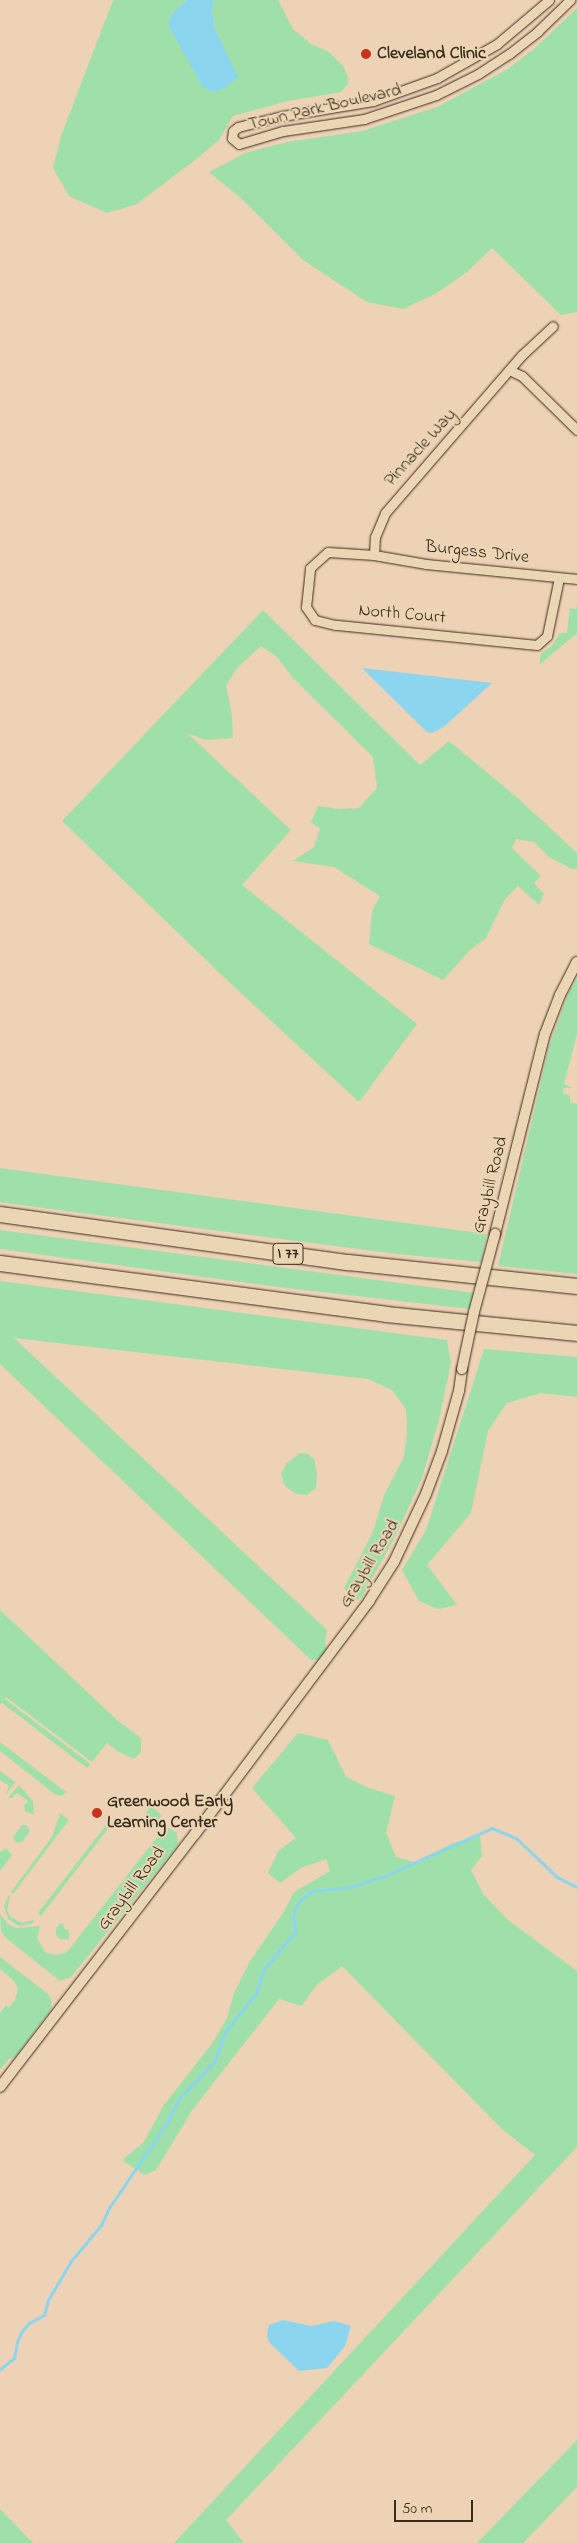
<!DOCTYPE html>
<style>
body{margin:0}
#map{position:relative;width:577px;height:2543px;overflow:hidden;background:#eed2b5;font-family:"Indie Flower",sans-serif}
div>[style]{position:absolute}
.green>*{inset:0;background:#9fe0aa}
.water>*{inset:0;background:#8cd5ee}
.stream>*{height:3px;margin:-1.5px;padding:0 1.5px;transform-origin:1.5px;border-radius:1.5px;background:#8cd5ee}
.roads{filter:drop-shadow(0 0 1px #3b2a1e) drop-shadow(0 0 1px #3b2a1e)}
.minor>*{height:9px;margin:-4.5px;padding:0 4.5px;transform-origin:4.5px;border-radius:4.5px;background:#ead6b4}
.tertiary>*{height:10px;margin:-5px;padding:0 5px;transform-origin:5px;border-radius:5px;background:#ead6b4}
.motorway>*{height:15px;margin:-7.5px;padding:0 7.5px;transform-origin:7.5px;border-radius:7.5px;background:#ead6b4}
.bridges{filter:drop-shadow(0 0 1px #3b2a1e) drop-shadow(0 0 1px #3b2a1e)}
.tertiary-bridge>*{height:10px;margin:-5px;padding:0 5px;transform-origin:5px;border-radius:5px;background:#ead6b4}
.dots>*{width:14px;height:14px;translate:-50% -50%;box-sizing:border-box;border:2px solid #ead6b4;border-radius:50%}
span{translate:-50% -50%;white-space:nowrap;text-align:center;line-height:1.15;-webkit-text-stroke:4px #ead6b4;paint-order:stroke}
.shield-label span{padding:1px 4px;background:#ead6b4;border:1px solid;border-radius:4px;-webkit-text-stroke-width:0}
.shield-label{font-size:16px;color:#3b2a1e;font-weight:700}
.poi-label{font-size:18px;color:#3b2a1e;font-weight:700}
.left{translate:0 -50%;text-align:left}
.street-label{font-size:18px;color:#3b2a1e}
.scale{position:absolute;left:394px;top:2500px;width:79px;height:22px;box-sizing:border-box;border:2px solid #3b2a1e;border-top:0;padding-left:6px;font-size:15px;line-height:18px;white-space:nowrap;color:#3b2a1e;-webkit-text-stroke:4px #ead6b4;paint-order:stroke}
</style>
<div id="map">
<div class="green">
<i style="clip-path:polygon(113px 0,187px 0,174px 11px,169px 20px,223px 47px,214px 27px,212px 11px,214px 0,278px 0,293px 29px,311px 44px,329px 52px,343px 66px,348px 77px,348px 84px,341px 92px,288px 101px,233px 116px,219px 140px,195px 160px,137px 204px,107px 213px,69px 196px,53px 168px,61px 136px)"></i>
<i style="clip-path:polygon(577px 8px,577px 312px,561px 315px,492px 248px,467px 272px,435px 294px,403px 309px,367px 302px,303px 260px,244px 201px,209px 172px,245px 153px,263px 148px,287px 142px,362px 131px,437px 107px,506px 70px,534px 49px)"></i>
<i style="clip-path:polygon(577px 604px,577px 633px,539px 665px,541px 653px,552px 646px,560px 633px,567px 633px,570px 608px,576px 609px)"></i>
<i style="clip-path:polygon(263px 610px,420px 765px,449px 741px,519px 799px,577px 853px,577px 869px,572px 869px,549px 857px,534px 842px,516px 839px,512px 848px,541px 876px,534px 883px,544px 894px,539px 905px,518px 886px,505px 899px,486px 938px,470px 950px,443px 980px,369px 944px,372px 911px,380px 896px,334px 867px,293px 861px,314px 847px,320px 829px,311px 822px,318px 806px,339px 809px,359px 808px,377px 788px,373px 757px,292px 677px,277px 657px,261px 646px,238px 667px,226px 685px,232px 715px,233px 738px,205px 740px,187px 733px,291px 830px,242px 885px,417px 1024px,359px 1102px,229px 982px,62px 821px)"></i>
<i style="clip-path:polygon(577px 978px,577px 1034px,564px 1084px,572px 1088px,564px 1088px,563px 1093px,570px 1096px,570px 1102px,577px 1104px,577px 1274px,498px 1266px,549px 1047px,568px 994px)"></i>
<i style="clip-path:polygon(0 1168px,7px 1169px,487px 1234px,481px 1262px,397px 1254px,5px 1203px,0 1202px)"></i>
<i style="clip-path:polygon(0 1230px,475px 1293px,470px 1309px,277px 1287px,0 1249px)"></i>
<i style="clip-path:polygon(0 1281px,447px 1340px,451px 1363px,439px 1420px,422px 1478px,395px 1537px,362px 1597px,355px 1601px,344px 1588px,373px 1532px,384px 1495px,404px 1457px,407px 1431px,406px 1409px,392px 1390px,368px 1379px,14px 1338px,327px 1630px,325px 1643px,327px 1650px,323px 1657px,317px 1660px,311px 1660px,0 1364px)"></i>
<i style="clip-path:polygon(484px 1349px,577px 1357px,577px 1397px,541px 1393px,507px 1403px,488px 1431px,471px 1513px,427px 1565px,457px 1605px,438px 1609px,419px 1601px,402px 1570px,426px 1530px)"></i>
<i style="clip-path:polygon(300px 1453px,308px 1454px,314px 1459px,317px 1473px,316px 1488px,307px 1495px,296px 1494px,285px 1486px,281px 1475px,286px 1464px)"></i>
<i style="clip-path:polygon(0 1610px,117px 1720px,141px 1738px,141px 1752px,134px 1759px,117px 1751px,107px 1743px,92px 1762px,6px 1697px,5px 1699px,88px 1762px,90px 1765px,87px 1768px,2px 1703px,0 1704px)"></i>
<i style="clip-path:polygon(298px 1733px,328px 1740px,346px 1777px,369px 1788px,395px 1796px,386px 1833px,396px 1857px,414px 1862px,451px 1844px,480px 1834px,482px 1856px,471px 1870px,484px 1895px,508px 1920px,577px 1971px,577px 2147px,226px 2520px,244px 2543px,174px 2543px,535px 2155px,502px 2129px,342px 1966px,317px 1985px,301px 2006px,279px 1999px,193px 2109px,156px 2170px,145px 2175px,122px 2160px,143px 2143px,164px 2105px,213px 2042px,227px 2018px,234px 1993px,250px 1961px,283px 1913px,294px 1892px,330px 1871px,326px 1859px,301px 1868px,280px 1883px,268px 1873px,278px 1851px,296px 1838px,252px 1788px)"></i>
<i style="clip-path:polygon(0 1742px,66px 1792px,62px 1796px,56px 1795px,0 1751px)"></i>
<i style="clip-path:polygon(0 1771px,15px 1782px,5px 1796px,9px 1786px,0 1780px)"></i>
<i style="clip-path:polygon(19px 1785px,33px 1801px,34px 1815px,25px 1811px,24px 1806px,28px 1801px,17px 1793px,12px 1798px,8px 1798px)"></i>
<i style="clip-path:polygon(152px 1807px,161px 1815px,160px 1821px,155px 1827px,152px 1821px,147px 1819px,146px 1811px)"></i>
<i style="clip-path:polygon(60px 1813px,69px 1820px,13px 1894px,11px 1892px,52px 1837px)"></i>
<i style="clip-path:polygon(110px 1820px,113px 1822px,41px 1916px,38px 1913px)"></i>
<i style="clip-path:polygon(22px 1825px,26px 1825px,30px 1831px,23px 1841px,17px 1843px,13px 1837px)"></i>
<i style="clip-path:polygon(169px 1828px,177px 1833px,178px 1845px,71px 1977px,60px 1981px,6px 1938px,1px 1931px,0 1914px,8px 1924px,16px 1928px,40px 1926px,37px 1938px,45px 1952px,56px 1955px,67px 1952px,161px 1832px)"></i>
<i style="clip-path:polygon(6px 1848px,12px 1855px,0 1871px,0 1852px)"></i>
<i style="clip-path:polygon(9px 1895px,10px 1896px,7px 1911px,11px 1917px,22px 1923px,33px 1920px,34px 1923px,19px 1926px,8px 1919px,4px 1906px)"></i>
<i style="clip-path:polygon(60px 1923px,63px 1924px,65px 1929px,69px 1930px,69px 1939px,60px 1939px,56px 1935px,56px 1929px)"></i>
<i style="clip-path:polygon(0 1957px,48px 1994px,52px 2002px,50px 2011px,15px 2057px,9px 2059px,0 2070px,0 2013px,6px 2005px,9px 2007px,15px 2000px,18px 1989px,14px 1981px,0 1969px)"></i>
<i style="clip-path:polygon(577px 2440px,577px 2487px,523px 2543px,477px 2543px)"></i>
<i style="clip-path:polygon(0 2509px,33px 2543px,0 2543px)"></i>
</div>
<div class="water">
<i style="clip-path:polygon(187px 0,214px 0,212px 11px,214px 27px,238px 77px,225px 88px,212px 92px,202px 86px,170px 28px,169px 20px,174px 11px)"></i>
<i style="clip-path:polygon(362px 668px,492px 683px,445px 726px,432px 733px,427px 732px)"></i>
<i style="clip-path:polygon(283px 2320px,311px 2326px,335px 2321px,351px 2326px,345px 2346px,327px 2368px,299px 2371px,270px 2343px,267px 2336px,269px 2325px)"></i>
</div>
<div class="stream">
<i style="left:0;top:2369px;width:18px;rotate:-38deg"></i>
<i style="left:14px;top:2358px;width:16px;rotate:-79deg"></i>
<i style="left:17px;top:2342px;width:12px;rotate:-66deg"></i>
<i style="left:22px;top:2331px;width:11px;rotate:-49deg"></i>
<i style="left:29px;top:2323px;width:17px;rotate:-28deg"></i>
<i style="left:44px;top:2315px;width:16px;rotate:-75deg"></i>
<i style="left:48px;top:2300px;width:45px;rotate:-59.5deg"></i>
<i style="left:71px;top:2261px;width:47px;rotate:-50.2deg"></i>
<i style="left:101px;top:2225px;width:19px;rotate:-65deg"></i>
<i style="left:109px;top:2208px;width:102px;rotate:-55.8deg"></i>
<i style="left:166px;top:2124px;width:28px;rotate:-63deg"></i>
<i style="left:179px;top:2099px;width:51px;rotate:-46.6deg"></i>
<i style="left:214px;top:2062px;width:32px;rotate:-70deg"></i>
<i style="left:225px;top:2032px;width:50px;rotate:-51.5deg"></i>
<i style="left:256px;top:1993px;width:24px;rotate:-73deg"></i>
<i style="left:263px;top:1970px;width:50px;rotate:-49.9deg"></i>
<i style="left:295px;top:1932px;width:14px;rotate:-98deg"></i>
<i style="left:293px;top:1918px;width:10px;rotate:-79deg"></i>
<i style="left:295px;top:1908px;width:11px;rotate:-56deg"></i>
<i style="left:301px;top:1899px;width:14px;rotate:-34deg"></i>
<i style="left:313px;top:1891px;width:37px;rotate:-6deg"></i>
<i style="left:350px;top:1887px;width:37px;rotate:-17deg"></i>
<i style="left:385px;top:1876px;width:117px;rotate:-24.2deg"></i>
<i style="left:492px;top:1828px;width:26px;rotate:23deg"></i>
<i style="left:516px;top:1838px;width:57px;rotate:43.6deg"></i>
<i style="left:557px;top:1877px;width:22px;rotate:27deg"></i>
</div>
<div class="roads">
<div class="minor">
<i style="left:549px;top:0;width:68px;rotate:139.8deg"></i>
<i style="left:497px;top:44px;width:69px;rotate:150.5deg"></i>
<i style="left:437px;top:78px;width:68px;rotate:160.2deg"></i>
<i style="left:373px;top:101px;width:92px;rotate:170.6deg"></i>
<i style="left:282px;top:116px;width:45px;rotate:166deg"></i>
<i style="left:238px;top:127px;width:6px;rotate:141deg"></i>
<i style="left:233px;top:131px;width:7px;rotate:98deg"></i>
<i style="left:232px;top:138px;width:9px;rotate:41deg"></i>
<i style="left:239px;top:144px;width:46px;rotate:-16.5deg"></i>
<i style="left:283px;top:131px;width:82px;rotate:-8.4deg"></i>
<i style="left:364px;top:119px;width:76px;rotate:-18.4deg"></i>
<i style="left:436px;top:95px;width:47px;rotate:-26.6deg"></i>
<i style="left:478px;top:74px;width:37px;rotate:-33deg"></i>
<i style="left:509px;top:54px;width:37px;rotate:-38deg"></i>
<i style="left:538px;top:31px;width:45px;rotate:-44.1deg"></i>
<i style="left:509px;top:370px;width:14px;rotate:25deg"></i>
<i style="left:522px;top:376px;width:77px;rotate:44.5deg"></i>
<i style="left:374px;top:555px;width:18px;rotate:-87deg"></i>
<i style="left:375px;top:537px;width:26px;rotate:-67deg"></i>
<i style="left:385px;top:513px;width:209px;rotate:-49.1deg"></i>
<i style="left:522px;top:355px;width:42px;rotate:-43.1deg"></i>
<i style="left:559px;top:578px;width:59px;rotate:101.7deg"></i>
<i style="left:547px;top:636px;width:13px;rotate:138deg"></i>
<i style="left:537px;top:645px;width:203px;rotate:-174.3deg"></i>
<i style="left:335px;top:625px;width:21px;rotate:-166deg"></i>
<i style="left:315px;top:620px;width:16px;rotate:-125deg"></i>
<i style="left:306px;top:607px;width:39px;rotate:-84deg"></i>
<i style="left:310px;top:568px;width:24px;rotate:-42deg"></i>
<i style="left:328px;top:552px;width:46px;rotate:3.7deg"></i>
<i style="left:374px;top:555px;width:53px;rotate:9.8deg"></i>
<i style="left:426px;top:564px;width:152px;rotate:5.7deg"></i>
</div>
<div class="tertiary">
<i style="left:495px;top:1234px;width:206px;rotate:-76deg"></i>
<i style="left:545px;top:1034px;width:42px;rotate:-69deg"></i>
<i style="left:560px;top:995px;width:37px;rotate:-63deg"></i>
<i style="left:0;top:2087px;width:319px;rotate:-52.4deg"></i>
<i style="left:195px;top:1834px;width:291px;rotate:-53.2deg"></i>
<i style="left:369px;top:1601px;width:46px;rotate:-57.3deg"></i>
<i style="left:394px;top:1562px;width:75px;rotate:-64.8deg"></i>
<i style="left:426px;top:1494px;width:46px;rotate:-69.6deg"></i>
<i style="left:442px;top:1451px;width:62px;rotate:-74.2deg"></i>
<i style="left:459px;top:1391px;width:22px;rotate:-82deg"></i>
</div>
<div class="motorway">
<i style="left:0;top:1214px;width:351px;rotate:7.9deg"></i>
<i style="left:348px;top:1262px;width:230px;rotate:6deg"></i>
<i style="left:0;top:1263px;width:389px;rotate:7.5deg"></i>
<i style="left:386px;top:1314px;width:192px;rotate:5.7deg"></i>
</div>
</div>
<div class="bridges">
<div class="tertiary-bridge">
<i style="left:462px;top:1369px;width:58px;rotate:-78.1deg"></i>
<i style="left:474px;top:1312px;width:81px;rotate:-74.9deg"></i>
</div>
</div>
<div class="dots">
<i style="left:366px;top:54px;background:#c8321e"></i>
<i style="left:97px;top:1813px;background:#c8321e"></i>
</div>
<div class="shield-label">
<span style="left:288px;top:1254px">I 77</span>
</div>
<div class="poi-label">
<span class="left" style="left:377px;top:54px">Cleveland Clinic</span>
<span class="left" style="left:107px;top:1813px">Greenwood Early<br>Learning Center</span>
</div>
<div class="street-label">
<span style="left:325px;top:108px;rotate:-13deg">Town Park Boulevard</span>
<span style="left:421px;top:448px;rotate:-48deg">Pinnacle Way</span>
<span style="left:477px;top:553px;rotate:6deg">Burgess Drive</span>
<span style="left:402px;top:615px;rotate:5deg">North Court</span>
<span style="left:491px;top:1185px;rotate:-76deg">Graybill Road</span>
<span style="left:370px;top:1564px;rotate:-59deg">Graybill Road</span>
<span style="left:132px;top:1889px;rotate:-53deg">Graybill Road</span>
</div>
<div class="scale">50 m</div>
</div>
